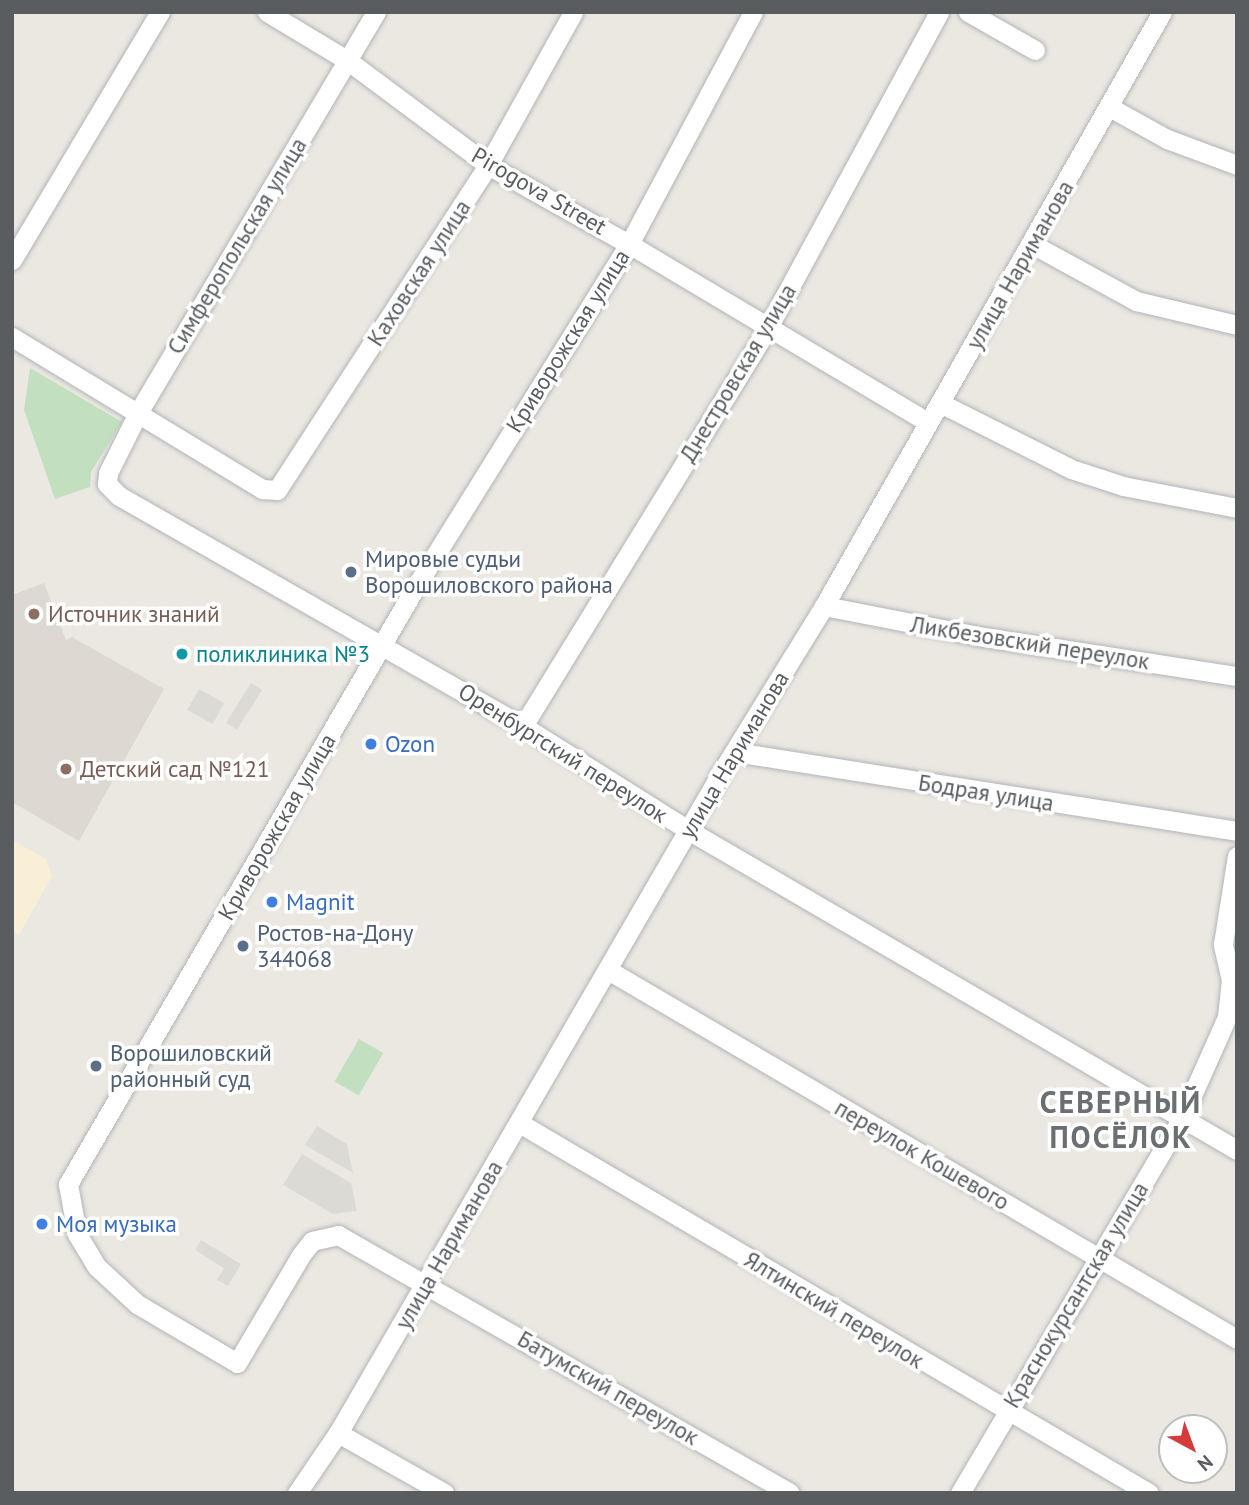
<!DOCTYPE html>
<meta charset="utf-8">
<style>
body{margin:0}
#map{position:relative;width:1249px;height:1505px;overflow:hidden;background:#ebe8e1;font-family:"PT Sans",sans-serif}
div>[style]{position:absolute}
.commercial>*{inset:0;background:#f9efd7}
.industrial>*{inset:0;background:#dcdad5;transform-origin:0 0}
.education>*{inset:0;background:#ddd9d2}
.green>*{inset:0;background:#c2e0bf;transform-origin:0 0}
.roads{filter:drop-shadow(0 0 2px #b1b4b7) drop-shadow(0 0 2px #b1b4b7)}
.minor>*{height:19px;margin:-9.5px;padding:0 9.5px;transform-origin:9.5px;border-radius:9.5px;background:#fff}
.dots>*{width:19px;height:19px;translate:-50% -50%;box-sizing:border-box;border:4px solid #fff;border-radius:50%}
span{translate:-50% -50%;white-space:nowrap;text-align:center;line-height:1.15;-webkit-text-stroke:7px #fff;paint-order:stroke}
.street-label{font-size:23px;color:#595d60}
.service-label{font-size:23px;color:#4e5e75}
.left{translate:0 -50%;text-align:left}
.education-label{font-size:23px;color:#785e54}
.culture-label{font-size:23px;color:#0d838f}
.shop-label{font-size:23px;color:#366cbe}
.district-label{font-size:30px;color:#6a6f72;font-weight:700;letter-spacing:2px}
.frame{position:absolute;inset:0;border:14px solid #595d60;pointer-events:none}
.north{position:absolute;left:1158px;top:1414px;width:70px;height:70px;box-sizing:border-box;background:#fff;border:2px solid #bdbebf;border-radius:50%;rotate:139deg;font-size:19px;font-weight:700;line-height:28px;text-align:center;color:#595d60}
.north::after{content:'';display:block;margin:auto;width:24px;height:32px;background:#d63b3c;clip-path:polygon(50% 0,100% 100%,50% 72%,0 100%)}
</style>
<div id="map">
<div class="commercial">
<i style="clip-path:polygon(12px 840px,46px 859px,52px 876px,19px 935px,12px 930px)"></i>
</div>
<div class="industrial">
<i style="left:251px;top:683px;width:13px;height:47px;rotate:32deg"></i>
<i style="left:199px;top:689px;width:29px;height:24px;rotate:29deg"></i>
<i style="clip-path:polygon(317px 1126px,347px 1144px,353px 1173px,305px 1145px)"></i>
<i style="clip-path:polygon(302px 1154px,351px 1183px,357px 1211px,333px 1214px,283px 1185px)"></i>
<i style="clip-path:polygon(201px 1240px,241px 1264px,228px 1286px,217px 1280px,224px 1268px,195px 1250px)"></i>
</div>
<div class="education">
<i style="clip-path:polygon(44px 583px,66px 640px,72px 637px,164px 689px,79px 841px,12px 802px,12px 595px)"></i>
</div>
<div class="green">
<i style="clip-path:polygon(30px 368px,122px 422px,91px 472px,90px 487px,55px 499px,24px 410px)"></i>
<i style="left:359px;top:1039px;width:28px;height:49px;rotate:30deg"></i>
</div>
<div class="roads">
<div class="minor">
<i style="left:267px;top:12px;width:93px;rotate:31deg"></i>
<i style="left:347px;top:60px;width:176px;rotate:36.7deg"></i>
<i style="left:488px;top:165px;width:162px;rotate:29.3deg"></i>
<i style="left:629px;top:244px;width:348px;rotate:30.8deg"></i>
<i style="left:376px;top:12px;width:464px;rotate:120.7deg"></i>
<i style="left:139px;top:411px;width:69px;rotate:116.6deg"></i>
<i style="left:108px;top:473px;width:11px;rotate:95deg"></i>
<i style="left:107px;top:484px;width:17px;rotate:45deg"></i>
<i style="left:119px;top:496px;width:465px;rotate:29.7deg"></i>
<i style="left:523px;top:726px;width:195px;rotate:32.2deg"></i>
<i style="left:688px;top:830px;width:635px;rotate:30.24deg"></i>
<i style="left:753px;top:12px;width:263px;rotate:118.1deg"></i>
<i style="left:629px;top:244px;width:397px;rotate:121.9deg"></i>
<i style="left:419px;top:581px;width:698px;rotate:120.2deg"></i>
<i style="left:68px;top:1184px;width:51px;rotate:79.8deg"></i>
<i style="left:77px;top:1234px;width:37px;rotate:59deg"></i>
<i style="left:96px;top:1266px;width:56px;rotate:42.8deg"></i>
<i style="left:137px;top:1304px;width:116px;rotate:30.5deg"></i>
<i style="left:237px;top:1363px;width:126px;rotate:-59.3deg"></i>
<i style="left:301px;top:1255px;width:18px;rotate:-52deg"></i>
<i style="left:312px;top:1241px;width:27px;rotate:-13deg"></i>
<i style="left:338px;top:1235px;width:520px;rotate:29.72deg"></i>
<i style="left:968px;top:12px;width:77px;rotate:29.6deg"></i>
<i style="left:1111px;top:108px;width:64px;rotate:29deg"></i>
<i style="left:1167px;top:139px;width:75px;rotate:20.4deg"></i>
<i style="left:1032px;top:244px;width:119px;rotate:28.7deg"></i>
<i style="left:1136px;top:301px;width:104px;rotate:13.4deg"></i>
<i style="left:12px;top:260px;width:289px;rotate:-59.2deg"></i>
<i style="left:12px;top:337px;width:293px;rotate:31.3deg"></i>
<i style="left:262px;top:489px;width:15px;rotate:4deg"></i>
<i style="left:277px;top:490px;width:387px;rotate:-57deg"></i>
<i style="left:488px;top:165px;width:175px;rotate:-60.9deg"></i>
<i style="left:940px;top:403px;width:147px;rotate:26.7deg"></i>
<i style="left:1071px;top:469px;width:55px;rotate:18.1deg"></i>
<i style="left:1123px;top:486px;width:116px;rotate:10.9deg"></i>
<i style="left:824px;top:606px;width:157px;rotate:11deg"></i>
<i style="left:978px;top:636px;width:262px;rotate:8.8deg"></i>
<i style="left:523px;top:726px;width:466px;rotate:-58.4deg"></i>
<i style="left:767px;top:329px;width:361px;rotate:-61.5deg"></i>
<i style="left:735px;top:752px;width:508px;rotate:8.94deg"></i>
<i style="left:608px;top:970px;width:729px;rotate:30.4deg"></i>
<i style="left:521px;top:1124px;width:728px;rotate:30.44deg"></i>
<i style="left:338px;top:1433px;width:122px;rotate:29.5deg"></i>
<i style="left:297px;top:1493px;width:73px;rotate:-55.7deg"></i>
<i style="left:338px;top:1433px;width:769px;rotate:-59.87deg"></i>
<i style="left:724px;top:768px;width:190px;rotate:-58.3deg"></i>
<i style="left:824px;top:606px;width:683px;rotate:-60.36deg"></i>
<i style="left:960px;top:1493px;width:436px;rotate:-59.4deg"></i>
<i style="left:1182px;top:1118px;width:111px;rotate:-66deg"></i>
<i style="left:1227px;top:1017px;width:37px;rotate:-84deg"></i>
<i style="left:1231px;top:980px;width:37px;rotate:-103deg"></i>
<i style="left:1223px;top:944px;width:89px;rotate:-81deg"></i>
</div>
</div>
<div class="dots">
<i style="left:351px;top:572px;background:#5c6f8a"></i>
<i style="left:34px;top:614px;background:#8d6e63"></i>
<i style="left:182px;top:654px;background:#0f9aa8"></i>
<i style="left:371px;top:744px;background:#3f7fe0"></i>
<i style="left:66px;top:769px;background:#8d6e63"></i>
<i style="left:272px;top:902px;background:#3f7fe0"></i>
<i style="left:243px;top:946px;background:#5c6f8a"></i>
<i style="left:96px;top:1066px;background:#5c6f8a"></i>
<i style="left:42px;top:1224px;background:#3f7fe0"></i>
</div>
<div class="street-label">
<span style="left:539px;top:191px;rotate:30deg">Pirogova Street</span>
<span style="left:237px;top:246px;rotate:-59deg">Симферопольская улица</span>
<span style="left:1020px;top:265px;rotate:-60deg">улица Нариманова</span>
<span style="left:419px;top:273px;rotate:-57deg">Каховская улица</span>
<span style="left:568px;top:341px;rotate:-58deg">Криворожская улица</span>
<span style="left:738px;top:373px;rotate:-59deg">Днестровская улица</span>
<span style="left:1030px;top:643px;rotate:9deg">Ликбезовский переулок</span>
<span style="left:563px;top:753px;rotate:32deg">Оренбургский переулок</span>
<span style="left:734px;top:755px;rotate:-59deg">улица Нариманова</span>
<span style="left:986px;top:793px;rotate:9deg">Бодрая улица</span>
<span style="left:277px;top:827px;rotate:-60deg">Криворожская улица</span>
<span style="left:922px;top:1155px;rotate:30deg">переулок Кошевого</span>
<span style="left:449px;top:1245px;rotate:-60deg">улица Нариманова</span>
<span style="left:1076px;top:1295px;rotate:-59deg">Краснокурсантская улица</span>
<span style="left:834px;top:1310px;rotate:31deg">Ялтинский переулок</span>
<span style="left:608px;top:1388px;rotate:30deg">Батумский переулок</span>
</div>
<div class="service-label">
<span class="left" style="left:365px;top:572px">Мировые судьи<br>Ворошиловского района</span>
<span class="left" style="left:257px;top:946px">Ростов-на-Дону<br>344068</span>
<span class="left" style="left:110px;top:1066px">Ворошиловский<br>районный суд</span>
</div>
<div class="education-label">
<span class="left" style="left:48px;top:614px">Источник знаний</span>
<span class="left" style="left:80px;top:769px">Детский сад №121</span>
</div>
<div class="culture-label">
<span class="left" style="left:196px;top:654px">поликлиника №3</span>
</div>
<div class="shop-label">
<span class="left" style="left:385px;top:744px">Ozon</span>
<span class="left" style="left:286px;top:902px">Magnit</span>
<span class="left" style="left:56px;top:1224px">Моя музыка</span>
</div>
<div class="district-label">
<span style="left:1121px;top:1119px">СЕВЕРНЫЙ<br>ПОСЁЛОК</span>
</div>
<div class="frame"></div>
<div class="north">N</div>
</div>
